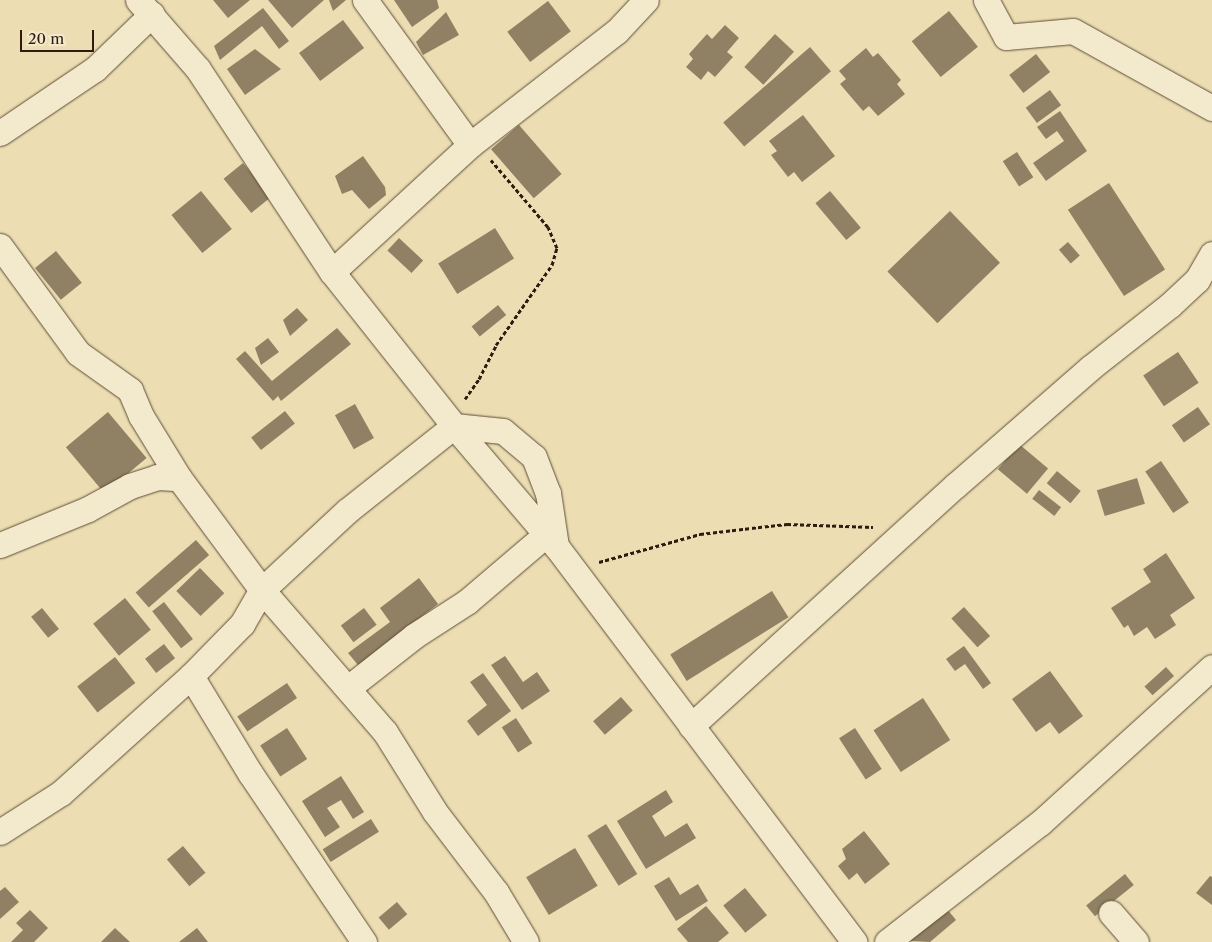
<!DOCTYPE html>
<style>
body{margin:0}
#map{position:relative;width:1212px;height:942px;overflow:hidden;background:#ecdeb2;font-family:"Libre Caslon Text",serif}
div>[style]{position:absolute}
.building>*{inset:0;background:#918164;transform-origin:0 0}
.path>*{height:3px;margin-top:-1.5px;transform-origin:0;background:repeating-linear-gradient(90deg,#2e1c10 0 4px,transparent 0 6.5px)}
.roads{filter:drop-shadow(0 0 1px #5e4c38) drop-shadow(0 0 1px #5e4c38)}
.street>*{height:25px;margin:-12.5px;padding:0 12.5px;transform-origin:12.5px;border-radius:12.5px;background:#f3eacd}
span{translate:-50% -50%;white-space:nowrap;text-align:center;line-height:1.15;-webkit-text-stroke:4px #f3eacd;paint-order:stroke}
.scale{position:absolute;left:20px;top:30px;width:74px;height:22px;box-sizing:border-box;border:2px solid #2e1c10;border-top:0;padding-left:6px;font-size:15px;line-height:18px;white-space:nowrap;color:#2e1c10;-webkit-text-stroke:4px #f3eacd;paint-order:stroke}
</style>
<div id="map">
<div class="building">
<i style="clip-path:polygon(213px 0,250px 0,228px 18px)"></i>
<i style="clip-path:polygon(268px 0,324px 0,292px 28px)"></i>
<i style="clip-path:polygon(329px 0,346px 0,333px 11px)"></i>
<i style="clip-path:polygon(394px 0,437px 0,439px 8px,412px 27px)"></i>
<i style="left:548px;top:1px;width:38px;height:51px;rotate:53deg"></i>
<i style="clip-path:polygon(263px 8px,289px 41px,279px 49px,262px 26px,220px 60px,214px 46px)"></i>
<i style="left:949px;top:11px;width:46px;height:48px;rotate:51deg"></i>
<i style="clip-path:polygon(446px 12px,459px 35px,423px 55px,416px 42px)"></i>
<i style="left:343px;top:20px;width:35px;height:55px;rotate:53deg"></i>
<i style="clip-path:polygon(725px 25px,739px 38px,727px 52px,733px 57px,715px 77px,708px 71px,701px 80px,686px 67px,693px 59px,689px 54px,707px 34px,712px 39px)"></i>
<i style="left:775px;top:34px;width:26px;height:45px;rotate:43deg"></i>
<i style="left:810px;top:47px;width:32px;height:115px;rotate:49deg"></i>
<i style="clip-path:polygon(866px 48px,873px 57px,878px 53px,901px 80px,897px 84px,905px 94px,878px 116px,869px 106px,863px 111px,840px 84px,846px 79px,839px 71px)"></i>
<i style="clip-path:polygon(255px 49px,281px 69px,245px 95px,227px 69px)"></i>
<i style="left:1036px;top:54px;width:23px;height:34px;rotate:52deg"></i>
<i style="left:1050px;top:90px;width:19px;height:30px;rotate:54deg"></i>
<i style="clip-path:polygon(1060px 111px,1087px 151px,1046px 181px,1033px 163px,1064px 141px,1057px 131px,1046px 139px,1037px 127px)"></i>
<i style="clip-path:polygon(803px 115px,835px 156px,802px 182px,794px 172px,788px 177px,771px 155px,777px 151px,769px 141px)"></i>
<i style="left:519px;top:125px;width:65px;height:37px;rotate:49deg"></i>
<i style="left:1017px;top:152px;width:30px;height:17px;rotate:57deg"></i>
<i style="clip-path:polygon(363px 156px,385px 187px,386px 195px,369px 209px,352px 190px,342px 194px,335px 176px)"></i>
<i style="left:243px;top:163px;width:44px;height:25px;rotate:51deg"></i>
<i style="left:1109px;top:183px;width:103px;height:49px;rotate:57deg"></i>
<i style="left:201px;top:191px;width:49px;height:38px;rotate:51deg"></i>
<i style="left:830px;top:191px;width:48px;height:19px;rotate:50deg"></i>
<i style="left:950px;top:211px;width:72px;height:87px;rotate:46deg"></i>
<i style="left:495px;top:228px;width:36px;height:67px;rotate:58deg"></i>
<i style="left:399px;top:238px;width:33px;height:17px;rotate:43deg"></i>
<i style="left:1068px;top:242px;width:18px;height:12px;rotate:49deg"></i>
<i style="left:56px;top:251px;width:41px;height:27px;rotate:51deg"></i>
<i style="left:498px;top:305px;width:13px;height:34px;rotate:51deg"></i>
<i style="clip-path:polygon(297px 308px,308px 320px,290px 336px,283px 320px)"></i>
<i style="clip-path:polygon(337px 328px,351px 344px,281px 401px,278px 396px,273px 401px,236px 359px,245px 351px,272px 381px)"></i>
<i style="clip-path:polygon(268px 338px,279px 352px,261px 365px,255px 348px)"></i>
<i style="left:1178px;top:352px;width:37px;height:42px;rotate:56deg"></i>
<i style="left:355px;top:404px;width:39px;height:23px;rotate:61deg"></i>
<i style="left:1198px;top:407px;width:21px;height:32px;rotate:55deg"></i>
<i style="left:285px;top:411px;width:16px;height:43px;rotate:52deg"></i>
<i style="left:108px;top:412px;width:60px;height:55px;rotate:50deg"></i>
<i style="left:1019px;top:444px;width:38px;height:33px;rotate:40deg"></i>
<i style="left:1161px;top:461px;width:50px;height:19px;rotate:56deg"></i>
<i style="left:1057px;top:471px;width:31px;height:16px;rotate:40deg"></i>
<i style="left:1137px;top:478px;width:27px;height:42px;rotate:73deg"></i>
<i style="left:1039px;top:490px;width:28px;height:11px;rotate:38deg"></i>
<i style="left:196px;top:540px;width:20px;height:80px;rotate:49deg"></i>
<i style="clip-path:polygon(1166px 553px,1195px 598px,1170px 615px,1176px 625px,1155px 639px,1147px 627px,1134px 636px,1128px 625px,1124px 628px,1111px 608px,1151px 582px,1143px 569px)"></i>
<i style="left:200px;top:568px;width:35px;height:33px;rotate:46deg"></i>
<i style="clip-path:polygon(419px 578px,438px 604px,358px 665px,348px 653px,390px 622px,380px 608px)"></i>
<i style="left:772px;top:591px;width:31px;height:120px;rotate:58deg"></i>
<i style="left:125px;top:598px;width:41px;height:41px;rotate:51deg"></i>
<i style="left:164px;top:602px;width:47px;height:15px;rotate:52deg"></i>
<i style="left:964px;top:607px;width:39px;height:17px;rotate:48deg"></i>
<i style="left:42px;top:608px;width:27px;height:14px;rotate:51deg"></i>
<i style="left:364px;top:608px;width:21px;height:29px;rotate:53deg"></i>
<i style="left:164px;top:644px;width:18px;height:24px;rotate:52deg"></i>
<i style="clip-path:polygon(964px 646px,991px 683px,983px 689px,965px 664px,955px 671px,946px 659px)"></i>
<i style="clip-path:polygon(505px 656px,523px 682px,537px 672px,550px 691px,522px 710px,491px 665px)"></i>
<i style="left:115px;top:657px;width:33px;height:48px;rotate:52deg"></i>
<i style="left:1166px;top:667px;width:12px;height:29px;rotate:48deg"></i>
<i style="clip-path:polygon(1050px 671px,1083px 716px,1059px 734px,1050px 722px,1036px 732px,1012px 699px)"></i>
<i style="clip-path:polygon(483px 673px,511px 711px,478px 736px,467px 721px,487px 705px,470px 682px)"></i>
<i style="left:287px;top:683px;width:18px;height:60px;rotate:56deg"></i>
<i style="left:621px;top:697px;width:18px;height:37px;rotate:49deg"></i>
<i style="left:923px;top:698px;width:50px;height:59px;rotate:57deg"></i>
<i style="left:516px;top:718px;width:30px;height:17px;rotate:57deg"></i>
<i style="left:287px;top:728px;width:37px;height:32px;rotate:57deg"></i>
<i style="left:855px;top:728px;width:49px;height:19px;rotate:57deg"></i>
<i style="clip-path:polygon(341px 776px,364px 812px,353px 819px,341px 800px,327px 808px,340px 827px,325px 837px,302px 801px)"></i>
<i style="clip-path:polygon(666px 790px,673px 802px,652px 816px,665px 837px,687px 823px,696px 838px,646px 869px,617px 821px)"></i>
<i style="left:371px;top:819px;width:15px;height:57px;rotate:58deg"></i>
<i style="left:606px;top:824px;width:59px;height:22px;rotate:58deg"></i>
<i style="clip-path:polygon(864px 831px,890px 864px,865px 884px,857px 873px,849px 880px,838px 866px,846px 859px,842px 849px)"></i>
<i style="left:183px;top:846px;width:35px;height:21px;rotate:50deg"></i>
<i style="left:575px;top:848px;width:44px;height:57px;rotate:59deg"></i>
<i style="left:1125px;top:874px;width:14px;height:50px;rotate:51deg"></i>
<i style="clip-path:polygon(1210px 876px,1212px 877px,1212px 905px,1196px 893px)"></i>
<i style="clip-path:polygon(669px 877px,680px 895px,698px 884px,708px 901px,676px 921px,654px 886px)"></i>
<i style="clip-path:polygon(5px 887px,19px 902px,0 919px,0 891px)"></i>
<i style="left:745px;top:888px;width:35px;height:28px;rotate:51deg"></i>
<i style="left:397px;top:902px;width:16px;height:24px;rotate:50deg"></i>
<i style="clip-path:polygon(706px 906px,729px 933px,718px 942px,688px 942px,677px 929px)"></i>
<i style="clip-path:polygon(947px 909px,956px 920px,930px 942px,910px 941px)"></i>
<i style="clip-path:polygon(30px 910px,48px 928px,34px 942px,11px 942px,23px 930px,16px 923px)"></i>
<i style="clip-path:polygon(115px 928px,130px 942px,101px 942px)"></i>
<i style="clip-path:polygon(197px 928px,208px 942px,179px 942px)"></i>
</div>
<div class="path">
<i style="left:465px;top:399px;width:24px;rotate:-55deg"></i>
<i style="left:479px;top:379px;width:38px;rotate:-63deg"></i>
<i style="left:496px;top:345px;width:98px;rotate:-55deg"></i>
<i style="left:552px;top:265px;width:18px;rotate:-74deg"></i>
<i style="left:557px;top:248px;width:23px;rotate:-113deg"></i>
<i style="left:548px;top:227px;width:88px;rotate:-130.4deg"></i>
<i style="left:599px;top:562px;width:105px;rotate:-15.5deg"></i>
<i style="left:700px;top:534px;width:88px;rotate:-6.6deg"></i>
<i style="left:787px;top:524px;width:86px;rotate:2deg"></i>
</div>
<div class="roads">
<div class="street">
<i style="left:138px;top:0;width:91px;rotate:49deg"></i>
<i style="left:198px;top:69px;width:243px;rotate:56.6deg"></i>
<i style="left:332px;top:272px;width:196px;rotate:51.6deg"></i>
<i style="left:454px;top:426px;width:49px;rotate:5.8deg"></i>
<i style="left:503px;top:431px;width:40px;rotate:40deg"></i>
<i style="left:534px;top:457px;width:39px;rotate:69deg"></i>
<i style="left:548px;top:493px;width:54px;rotate:81.4deg"></i>
<i style="left:556px;top:546px;width:496px;rotate:53deg"></i>
<i style="left:365px;top:0;width:179px;rotate:54.1deg"></i>
<i style="left:986px;top:0;width:42px;rotate:61.6deg"></i>
<i style="left:1006px;top:37px;width:67px;rotate:-5.1deg"></i>
<i style="left:1073px;top:31px;width:159px;rotate:29deg"></i>
<i style="left:0;top:133px;width:115px;rotate:-34deg"></i>
<i style="left:95px;top:69px;width:79px;rotate:-44deg"></i>
<i style="left:0;top:246px;width:132px;rotate:53.9deg"></i>
<i style="left:78px;top:353px;width:64px;rotate:35.4deg"></i>
<i style="left:130px;top:390px;width:28px;rotate:67deg"></i>
<i style="left:141px;top:416px;width:73px;rotate:58.5deg"></i>
<i style="left:179px;top:478px;width:139px;rotate:53.5deg"></i>
<i style="left:262px;top:590px;width:188px;rotate:49.1deg"></i>
<i style="left:385px;top:732px;width:94px;rotate:58deg"></i>
<i style="left:435px;top:812px;width:101px;rotate:52.7deg"></i>
<i style="left:496px;top:892px;width:58px;rotate:59deg"></i>
<i style="left:332px;top:272px;width:188px;rotate:-42.6deg"></i>
<i style="left:470px;top:145px;width:186px;rotate:-37.8deg"></i>
<i style="left:617px;top:31px;width:42px;rotate:-46.9deg"></i>
<i style="left:0;top:545px;width:95px;rotate:-22.2deg"></i>
<i style="left:88px;top:509px;width:48px;rotate:-28.7deg"></i>
<i style="left:130px;top:486px;width:28px;rotate:-18deg"></i>
<i style="left:157px;top:477px;width:22px;rotate:3deg"></i>
<i style="left:191px;top:676px;width:114px;rotate:58.7deg"></i>
<i style="left:250px;top:773px;width:204px;rotate:56deg"></i>
<i style="left:348px;top:688px;width:84px;rotate:-38.2deg"></i>
<i style="left:414px;top:636px;width:64px;rotate:-32.9deg"></i>
<i style="left:468px;top:601px;width:100px;rotate:-40.5deg"></i>
<i style="left:691px;top:726px;width:358px;rotate:-42.3deg"></i>
<i style="left:956px;top:485px;width:178px;rotate:-41.1deg"></i>
<i style="left:1090px;top:368px;width:102px;rotate:-38.2deg"></i>
<i style="left:1170px;top:305px;width:37px;rotate:-43deg"></i>
<i style="left:1197px;top:280px;width:30px;rotate:-60deg"></i>
<i style="left:0;top:832px;width:72px;rotate:-32.6deg"></i>
<i style="left:61px;top:793px;width:175px;rotate:-42deg"></i>
<i style="left:191px;top:676px;width:73px;rotate:-45.6deg"></i>
<i style="left:242px;top:624px;width:39px;rotate:-60deg"></i>
<i style="left:262px;top:590px;width:116px;rotate:-42.9deg"></i>
<i style="left:347px;top:511px;width:137px;rotate:-38.5deg"></i>
<i style="left:454px;top:426px;width:157px;rotate:49.6deg"></i>
<i style="left:1111px;top:913px;width:38px;rotate:49deg"></i>
<i style="left:887px;top:942px;width:194px;rotate:-37.9deg"></i>
<i style="left:1040px;top:823px;width:232px;rotate:-42.2deg"></i>
</div>
</div>
<div class="scale">20 m</div>
</div>
